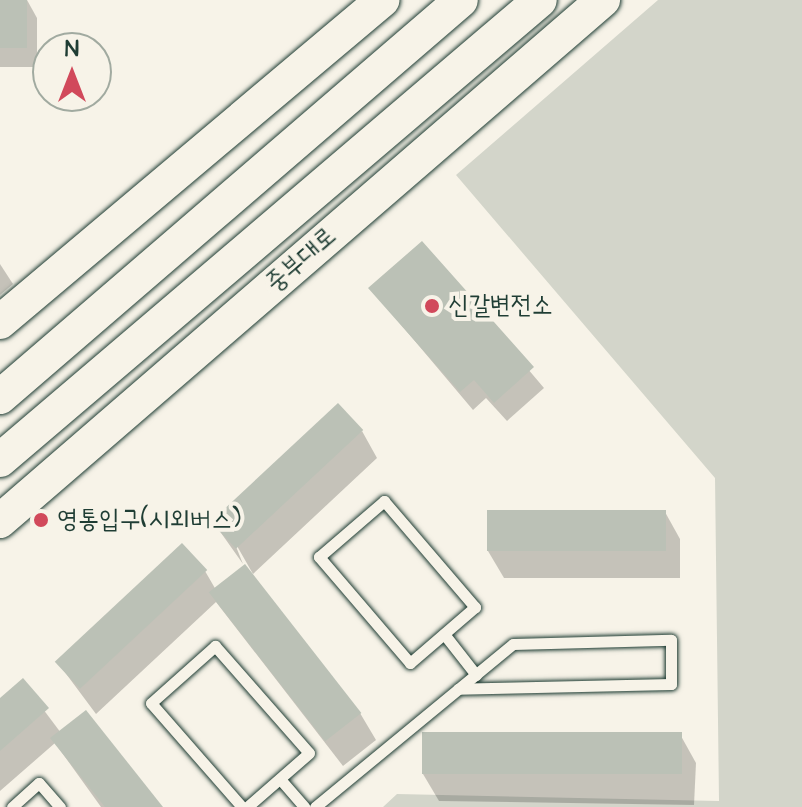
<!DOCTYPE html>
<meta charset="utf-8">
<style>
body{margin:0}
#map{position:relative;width:802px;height:807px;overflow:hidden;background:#f7f3e8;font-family:"Architects Daughter","Poor Story",sans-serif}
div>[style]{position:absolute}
.green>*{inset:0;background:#d3d5ca}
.shadow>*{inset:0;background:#0003}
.building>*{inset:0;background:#bbc1b6;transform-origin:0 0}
.roads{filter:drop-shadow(0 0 2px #1f3d34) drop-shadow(0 0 2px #1f3d34)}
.service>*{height:11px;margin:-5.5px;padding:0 5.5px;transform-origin:5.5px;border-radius:5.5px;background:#f7f3e8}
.primary>*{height:34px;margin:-17px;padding:0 17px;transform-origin:17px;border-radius:17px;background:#f7f3e8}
.dots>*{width:22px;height:22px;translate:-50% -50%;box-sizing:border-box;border:4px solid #f7f3e8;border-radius:50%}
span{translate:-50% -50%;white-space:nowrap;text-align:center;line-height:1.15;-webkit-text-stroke:8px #f7f3e8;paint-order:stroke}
.street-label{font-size:26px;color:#1f3d34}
.poi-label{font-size:26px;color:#1f3d34}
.left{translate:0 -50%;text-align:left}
.north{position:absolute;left:32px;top:32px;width:80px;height:80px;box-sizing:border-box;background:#f7f3e8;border:2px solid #a1aaa0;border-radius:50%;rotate:0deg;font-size:22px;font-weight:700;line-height:32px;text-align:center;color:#1f3d34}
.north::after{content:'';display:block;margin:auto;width:28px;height:36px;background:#d1495b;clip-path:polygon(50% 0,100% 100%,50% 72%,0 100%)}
</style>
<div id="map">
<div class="green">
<i style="clip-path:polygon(658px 0,802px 0,802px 807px,383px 807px,397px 794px,719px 801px,715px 478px,456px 175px)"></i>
</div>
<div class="shadow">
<i style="clip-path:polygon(0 0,27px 0,37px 18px,37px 67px,0 67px)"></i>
<i style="clip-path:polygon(422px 244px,544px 388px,507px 421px,486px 398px,473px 410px,371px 289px)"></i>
<i style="clip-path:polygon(0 264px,13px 284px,0 295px)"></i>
<i style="clip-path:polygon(362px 431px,377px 458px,253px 574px,233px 539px,243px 564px,214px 523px)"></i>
<i style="clip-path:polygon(665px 512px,680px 539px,680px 578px,504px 578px,488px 551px)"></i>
<i style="clip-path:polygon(205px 571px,216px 590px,360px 713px,376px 740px,343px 766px,216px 602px,96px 714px,58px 663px)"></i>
<i style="clip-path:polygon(22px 681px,61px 733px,160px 807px,101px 807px,55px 743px,0 791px,0 700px)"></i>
<i style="clip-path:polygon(681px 736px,696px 763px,694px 805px,439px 801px,423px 774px)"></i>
</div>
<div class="building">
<i style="left:0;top:0;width:27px;height:48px"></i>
<i style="clip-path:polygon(422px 241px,534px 367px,494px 403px,474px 380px,460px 392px,368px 288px)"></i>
<i style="left:338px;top:403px;width:37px;height:174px;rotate:47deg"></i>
<i style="left:487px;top:510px;width:179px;height:41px"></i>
<i style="left:182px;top:543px;width:37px;height:174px;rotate:47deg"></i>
<i style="left:245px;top:564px;width:189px;height:46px;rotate:52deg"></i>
<i style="clip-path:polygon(23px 678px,49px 708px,0 751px,0 698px)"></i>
<i style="clip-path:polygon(86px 710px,163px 807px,105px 807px,50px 738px)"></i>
<i style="left:422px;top:732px;width:260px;height:42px"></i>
</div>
<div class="roads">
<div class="service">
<i style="left:384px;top:501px;width:140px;rotate:49.4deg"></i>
<i style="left:475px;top:607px;width:86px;rotate:139.3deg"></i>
<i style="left:410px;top:663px;width:140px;rotate:-130.6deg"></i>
<i style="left:319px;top:557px;width:86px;rotate:-40.7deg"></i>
<i style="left:444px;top:634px;width:52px;rotate:52deg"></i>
<i style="left:280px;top:779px;width:37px;rotate:49deg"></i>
<i style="left:12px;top:807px;width:36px;rotate:-42deg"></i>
<i style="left:39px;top:783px;width:32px;rotate:49deg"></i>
<i style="left:242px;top:807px;width:138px;rotate:-131.2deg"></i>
<i style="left:151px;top:703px;width:86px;rotate:-41.7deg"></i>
<i style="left:215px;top:646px;width:142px;rotate:48.7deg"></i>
<i style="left:309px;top:753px;width:82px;rotate:138.9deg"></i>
<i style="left:315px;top:807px;width:256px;rotate:-39.5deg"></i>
<i style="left:513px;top:644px;width:158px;rotate:-1.5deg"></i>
<i style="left:671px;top:640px;width:44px;rotate:90deg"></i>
<i style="left:671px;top:684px;width:213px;rotate:178.7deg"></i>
</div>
<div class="primary">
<i style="left:0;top:322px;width:500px;rotate:-40.1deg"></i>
<i style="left:0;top:397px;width:608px;rotate:-40.73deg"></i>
<i style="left:0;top:460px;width:709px;rotate:-40.43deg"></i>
<i style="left:0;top:521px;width:797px;rotate:-40.83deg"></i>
</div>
</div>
<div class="dots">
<i style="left:432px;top:306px;background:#d1495b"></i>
<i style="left:41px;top:520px;background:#d1495b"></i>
</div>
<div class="street-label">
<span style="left:301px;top:260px;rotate:-41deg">중부대로</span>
</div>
<div class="poi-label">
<span class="left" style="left:448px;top:306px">신갈변전소</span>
<span class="left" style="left:57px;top:520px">영통입구(시외버스)</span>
</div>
<div class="north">N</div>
</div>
